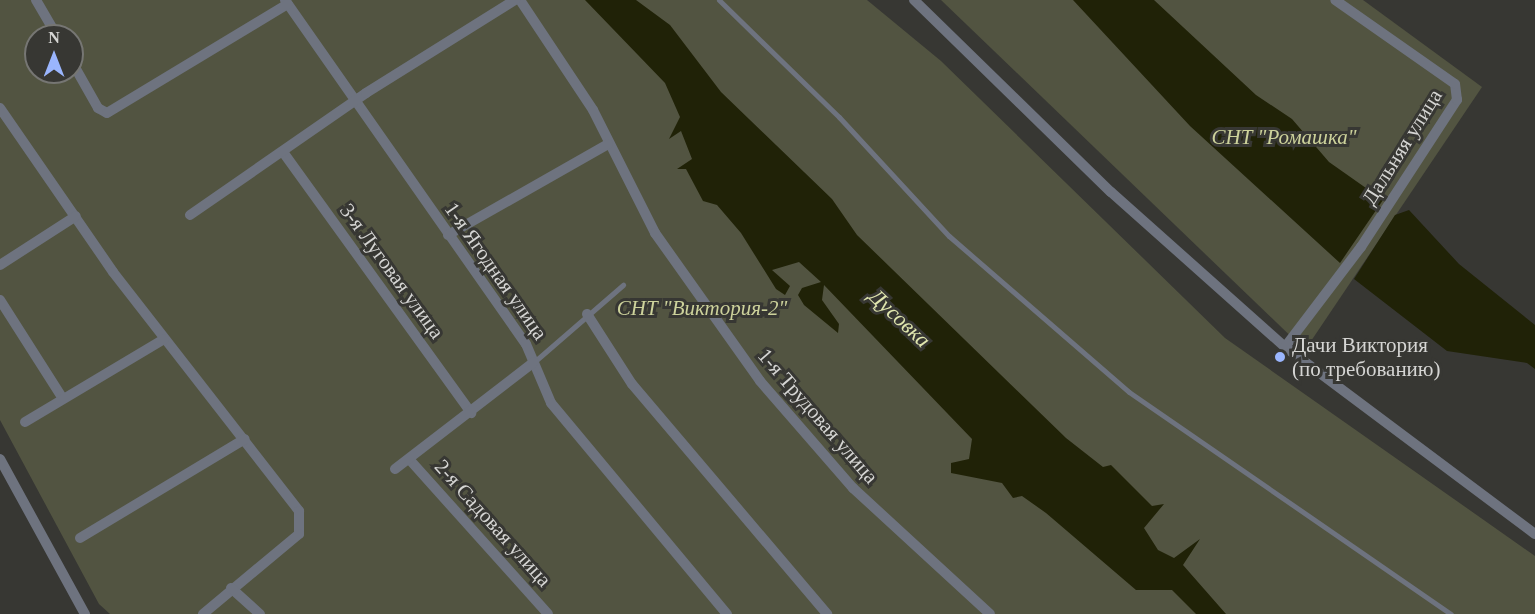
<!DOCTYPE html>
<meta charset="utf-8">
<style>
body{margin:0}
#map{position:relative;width:1535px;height:614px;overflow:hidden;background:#373733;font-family:"Times New Roman",serif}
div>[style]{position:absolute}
.green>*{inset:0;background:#525441}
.water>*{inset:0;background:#202207}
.lane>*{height:5px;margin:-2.5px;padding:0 2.5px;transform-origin:2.5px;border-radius:2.5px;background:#6e737f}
.street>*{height:10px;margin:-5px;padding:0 5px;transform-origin:5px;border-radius:5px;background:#6e737f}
.dots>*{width:16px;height:16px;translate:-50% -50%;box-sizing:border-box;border:3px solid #373733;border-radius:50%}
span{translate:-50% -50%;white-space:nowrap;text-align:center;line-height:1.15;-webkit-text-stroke:6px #373733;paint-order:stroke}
.park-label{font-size:21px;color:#cdd29b;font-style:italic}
.street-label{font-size:21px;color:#d5d5d3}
.poi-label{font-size:21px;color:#d5d5d3}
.left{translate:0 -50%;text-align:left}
.water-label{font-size:22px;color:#e0e6ae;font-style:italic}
.north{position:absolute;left:24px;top:24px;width:60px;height:60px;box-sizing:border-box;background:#373733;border:2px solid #767673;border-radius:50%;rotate:0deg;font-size:16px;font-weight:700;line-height:24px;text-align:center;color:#d5d5d3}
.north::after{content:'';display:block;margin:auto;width:21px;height:27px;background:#9ab5fd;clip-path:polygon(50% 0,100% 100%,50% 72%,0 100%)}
</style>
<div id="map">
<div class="green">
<i style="clip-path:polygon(evenodd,0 0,867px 0,941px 61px,1225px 338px,1535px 556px,1535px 614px,110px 614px,99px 604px,0 420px,0 0,36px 36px,72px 36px,72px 72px,36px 72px,36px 36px)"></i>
<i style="clip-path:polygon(941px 0,1363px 0,1482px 87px,1305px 350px)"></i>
</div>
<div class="water">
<i style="clip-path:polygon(585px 0,636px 0,670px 25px,721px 92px,832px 199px,857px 235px,1066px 438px,1103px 467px,1111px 465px,1152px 506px,1164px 504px,1144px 528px,1158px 550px,1174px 558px,1200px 539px,1183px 565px,1226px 614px,1196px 614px,1172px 590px,1136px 590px,1046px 513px,1022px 496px,1013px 498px,1002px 483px,951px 473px,951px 463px,969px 459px,972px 439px,824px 285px,822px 300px,839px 324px,838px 333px,804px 305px,798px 295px,802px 288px,821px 282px,799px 262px,772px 270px,790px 286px,785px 295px,776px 289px,741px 233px,717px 205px,703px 201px,686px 169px,677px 169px,692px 159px,681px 131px,669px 139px,680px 117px,665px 83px)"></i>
<i style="clip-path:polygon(1073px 0,1154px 0,1256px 95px,1292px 119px,1329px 162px,1383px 200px,1340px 263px,1190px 126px)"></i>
<i style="clip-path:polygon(1409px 210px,1459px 264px,1535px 325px,1535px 369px,1527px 363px,1447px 351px,1354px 279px,1395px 215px)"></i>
</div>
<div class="lane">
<i style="left:719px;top:0;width:168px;rotate:44.3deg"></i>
<i style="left:839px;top:117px;width:162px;rotate:47.3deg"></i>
<i style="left:949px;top:236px;width:238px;rotate:40.9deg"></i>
<i style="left:1129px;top:392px;width:391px;rotate:34.6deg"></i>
<i style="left:534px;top:362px;width:118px;rotate:-40.9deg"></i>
</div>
<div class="street">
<i style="left:36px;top:0;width:42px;rotate:59.7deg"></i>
<i style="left:285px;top:0;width:420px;rotate:55deg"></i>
<i style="left:526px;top:344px;width:64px;rotate:67deg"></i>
<i style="left:551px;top:403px;width:275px;rotate:50.2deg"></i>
<i style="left:520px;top:0;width:132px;rotate:56.4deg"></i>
<i style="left:593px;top:110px;width:138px;rotate:63.2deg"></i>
<i style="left:655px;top:233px;width:181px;rotate:54.6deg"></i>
<i style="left:760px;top:381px;width:142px;rotate:49deg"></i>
<i style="left:853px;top:488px;width:186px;rotate:42.6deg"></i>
<i style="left:914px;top:0;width:275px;rotate:44.3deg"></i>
<i style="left:1111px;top:192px;width:233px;rotate:41.7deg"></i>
<i style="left:1285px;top:347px;width:312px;rotate:36.8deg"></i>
<i style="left:72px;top:62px;width:53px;rotate:60.5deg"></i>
<i style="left:98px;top:108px;width:10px;rotate:29deg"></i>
<i style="left:107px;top:113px;width:211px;rotate:-31.1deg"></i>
<i style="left:0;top:108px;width:199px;rotate:55.4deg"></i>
<i style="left:113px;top:272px;width:303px;rotate:52.1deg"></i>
<i style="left:299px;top:511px;width:23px;rotate:90deg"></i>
<i style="left:299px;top:534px;width:125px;rotate:140.2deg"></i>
<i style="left:283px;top:152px;width:322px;rotate:54.2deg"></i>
<i style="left:190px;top:215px;width:214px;rotate:-34.7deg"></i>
<i style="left:366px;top:93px;width:176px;rotate:-32deg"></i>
<i style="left:448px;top:235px;width:184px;rotate:-29.6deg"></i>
<i style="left:0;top:265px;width:90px;rotate:-32.8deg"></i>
<i style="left:0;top:300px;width:117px;rotate:57.5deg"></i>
<i style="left:587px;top:314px;width:83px;rotate:57.3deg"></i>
<i style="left:632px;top:384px;width:302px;rotate:49.7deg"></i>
<i style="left:1285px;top:347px;width:126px;rotate:-52.8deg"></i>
<i style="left:1361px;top:247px;width:176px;rotate:-56.9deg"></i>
<i style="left:1457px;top:100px;width:16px;rotate:-97deg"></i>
<i style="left:1455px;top:84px;width:146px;rotate:-145deg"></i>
<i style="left:25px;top:422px;width:162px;rotate:-30.8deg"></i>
<i style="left:0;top:459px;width:177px;rotate:61.3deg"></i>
<i style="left:409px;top:459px;width:208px;rotate:48.1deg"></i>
<i style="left:395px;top:469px;width:175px;rotate:-37.6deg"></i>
<i style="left:80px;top:538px;width:192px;rotate:-31deg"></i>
<i style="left:231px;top:588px;width:39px;rotate:42deg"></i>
</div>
<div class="dots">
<i style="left:1280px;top:357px;background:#9ab5fd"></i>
</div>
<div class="park-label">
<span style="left:1284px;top:137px">СНТ "Ромашка"</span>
<span style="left:702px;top:308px">СНТ "Виктория-2"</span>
</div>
<div class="street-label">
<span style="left:1402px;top:147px;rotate:-58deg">Дальняя улица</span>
<span style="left:392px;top:271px;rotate:54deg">3-я Луговая улица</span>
<span style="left:496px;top:271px;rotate:55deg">1-я Ягодная улица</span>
<span style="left:818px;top:416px;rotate:49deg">1-я Трудовая улица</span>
<span style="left:493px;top:523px;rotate:48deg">2-я Садовая улица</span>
</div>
<div class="poi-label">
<span class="left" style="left:1292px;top:357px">Дачи Виктория<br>(по требованию)</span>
</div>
<div class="water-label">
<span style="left:900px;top:318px;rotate:43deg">Дусовка</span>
</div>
<div class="north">N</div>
</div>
